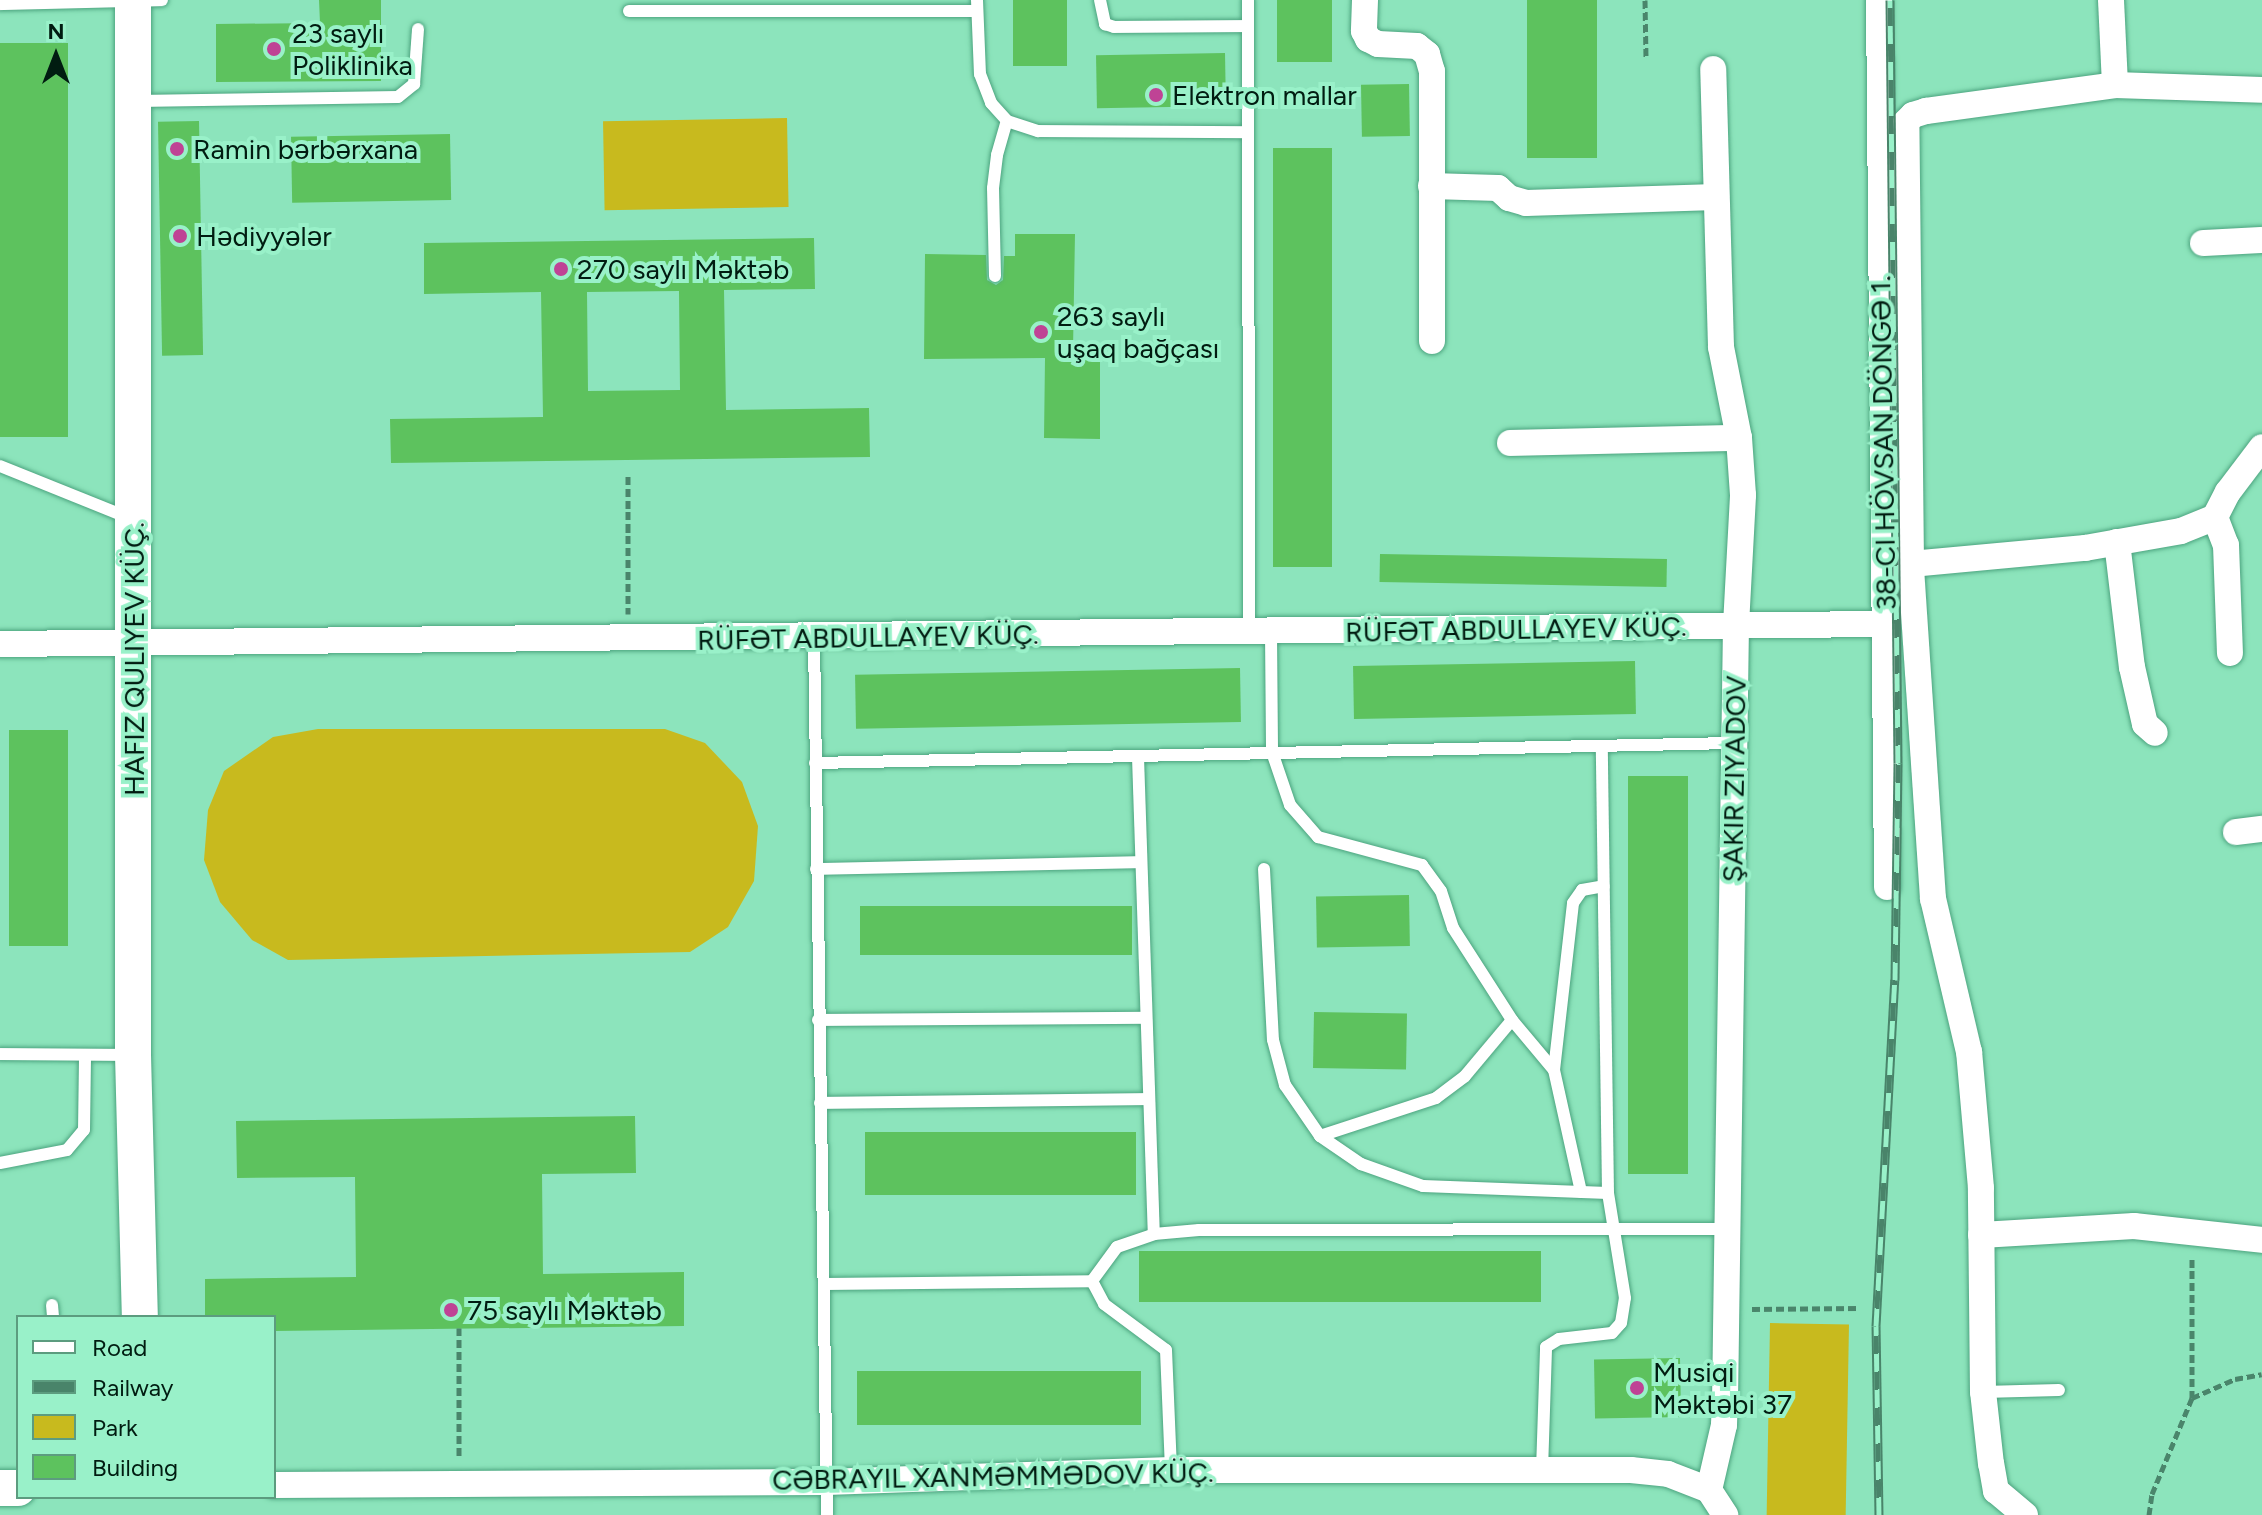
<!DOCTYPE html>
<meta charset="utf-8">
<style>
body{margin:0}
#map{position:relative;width:2262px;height:1515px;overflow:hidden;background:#8ce4bc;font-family:Figtree,sans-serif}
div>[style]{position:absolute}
.green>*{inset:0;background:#c8ba1e;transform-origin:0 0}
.building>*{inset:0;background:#5dc25e;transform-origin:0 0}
.path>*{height:5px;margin-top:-2.5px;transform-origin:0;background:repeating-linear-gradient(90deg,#4a856b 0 8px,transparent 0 12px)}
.roads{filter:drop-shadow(0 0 2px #4ca47f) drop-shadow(0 0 2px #4ca47f)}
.lane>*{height:12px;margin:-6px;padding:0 6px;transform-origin:6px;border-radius:6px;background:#fff}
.street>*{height:26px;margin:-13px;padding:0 13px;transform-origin:13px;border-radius:13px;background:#fff}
.secondary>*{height:36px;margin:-18px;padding:0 18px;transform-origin:18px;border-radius:18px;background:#fff}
.rail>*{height:9px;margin-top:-4.5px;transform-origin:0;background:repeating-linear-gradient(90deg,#99f1c9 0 18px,#49846a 0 36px);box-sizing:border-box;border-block:2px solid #49846a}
.dots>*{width:22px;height:22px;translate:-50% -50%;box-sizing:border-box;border:4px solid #99f1c9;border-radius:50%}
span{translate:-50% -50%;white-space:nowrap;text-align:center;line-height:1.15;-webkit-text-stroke:8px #99f1c9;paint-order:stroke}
.poi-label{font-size:28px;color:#011c11}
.left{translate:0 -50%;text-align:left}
.street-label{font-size:28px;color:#011c11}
.legend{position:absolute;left:16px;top:1315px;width:260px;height:184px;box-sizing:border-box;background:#99f1c9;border:2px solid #5c9c7f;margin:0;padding:10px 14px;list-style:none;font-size:24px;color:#011c11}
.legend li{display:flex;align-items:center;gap:16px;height:40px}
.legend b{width:40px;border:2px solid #5c9c7f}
.north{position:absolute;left:16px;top:16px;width:80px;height:80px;-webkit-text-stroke:6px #99f1c9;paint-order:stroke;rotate:0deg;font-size:22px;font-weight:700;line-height:32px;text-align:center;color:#011c11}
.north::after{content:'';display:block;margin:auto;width:28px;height:36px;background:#011c11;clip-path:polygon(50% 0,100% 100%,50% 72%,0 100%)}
</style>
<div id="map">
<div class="green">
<i style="left:787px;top:118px;width:89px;height:184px;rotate:89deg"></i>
<i style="clip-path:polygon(318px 729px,665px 729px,705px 743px,742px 782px,758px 826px,754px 881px,728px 927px,690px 952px,288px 960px,252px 940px,220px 902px,204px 860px,208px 810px,224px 771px,273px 737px)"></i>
<i style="left:1770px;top:1323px;width:79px;height:192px;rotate:1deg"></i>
</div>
<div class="building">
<i style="clip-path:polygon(319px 0,381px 0,381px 81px,216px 82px,216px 24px,320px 23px)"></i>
<i style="left:1013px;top:0;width:54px;height:66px"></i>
<i style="left:1277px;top:0;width:55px;height:62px"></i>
<i style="left:1527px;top:0;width:70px;height:158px"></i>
<i style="left:0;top:43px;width:68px;height:394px"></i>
<i style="left:1225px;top:53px;width:53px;height:129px;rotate:89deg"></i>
<i style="left:1409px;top:84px;width:52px;height:48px;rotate:89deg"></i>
<i style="left:199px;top:121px;width:234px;height:41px;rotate:89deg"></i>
<i style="left:450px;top:134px;width:66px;height:159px;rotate:89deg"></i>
<i style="left:1273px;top:148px;width:59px;height:419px"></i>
<i style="clip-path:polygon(1015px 234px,1075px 234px,1073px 350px,1100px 350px,1100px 439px,1044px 438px,1045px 358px,924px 359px,925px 254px,986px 255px,987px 280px,996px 285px,1003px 280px,1004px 256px,1015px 256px)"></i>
<i style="clip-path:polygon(evenodd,814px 238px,815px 289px,724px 290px,726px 410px,869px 408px,870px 457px,391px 463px,390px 419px,543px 417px,541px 292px,424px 294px,424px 243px,814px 238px,679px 291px,680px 390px,588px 391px,587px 292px,679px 291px)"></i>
<i style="left:1380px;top:554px;width:287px;height:28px;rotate:1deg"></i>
<i style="left:1635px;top:661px;width:53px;height:282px;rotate:89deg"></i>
<i style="left:1240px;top:668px;width:54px;height:385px;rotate:89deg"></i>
<i style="left:68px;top:730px;width:216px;height:59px;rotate:90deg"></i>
<i style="left:1628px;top:776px;width:60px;height:398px"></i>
<i style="left:1409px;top:895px;width:51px;height:93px;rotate:89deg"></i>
<i style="left:860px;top:906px;width:272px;height:49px"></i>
<i style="left:1314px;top:1012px;width:93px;height:56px;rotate:1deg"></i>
<i style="clip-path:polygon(635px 1116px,636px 1173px,542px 1174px,543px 1274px,684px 1272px,684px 1326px,274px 1331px,274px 1317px,205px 1317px,205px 1279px,356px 1277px,355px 1177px,237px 1178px,236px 1121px)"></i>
<i style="left:865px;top:1132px;width:271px;height:63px"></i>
<i style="left:1541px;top:1251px;width:51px;height:402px;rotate:90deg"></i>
<i style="left:1680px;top:1358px;width:59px;height:86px;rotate:89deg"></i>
<i style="left:857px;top:1371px;width:284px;height:54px"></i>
</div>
<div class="path">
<i style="left:1645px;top:0;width:57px;rotate:89deg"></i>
<i style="left:628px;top:476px;width:138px;rotate:90deg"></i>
<i style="left:2192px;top:1259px;width:139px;rotate:90deg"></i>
<i style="left:1752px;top:1309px;width:107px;rotate:-0.5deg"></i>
<i style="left:459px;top:1328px;width:130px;rotate:90deg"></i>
<i style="left:2149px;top:1515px;width:21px;rotate:-82deg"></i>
<i style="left:2152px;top:1494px;width:104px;rotate:-67.4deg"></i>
<i style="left:2192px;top:1398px;width:47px;rotate:-23.8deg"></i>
<i style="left:2235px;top:1379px;width:27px;rotate:-10deg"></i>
</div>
<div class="roads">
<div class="lane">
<i style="left:977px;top:0;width:74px;rotate:87.7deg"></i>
<i style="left:980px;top:74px;width:31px;rotate:69deg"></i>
<i style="left:991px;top:103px;width:24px;rotate:48deg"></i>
<i style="left:1007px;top:121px;width:33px;rotate:18deg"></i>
<i style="left:1038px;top:131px;width:210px;rotate:0.3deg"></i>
<i style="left:1100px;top:0;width:25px;rotate:78deg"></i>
<i style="left:1105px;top:24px;width:9px;rotate:18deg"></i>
<i style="left:1114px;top:27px;width:134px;rotate:-0.4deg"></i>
<i style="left:1248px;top:0;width:633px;rotate:89.91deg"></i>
<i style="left:0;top:4px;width:162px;rotate:-1.4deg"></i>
<i style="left:629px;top:11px;width:348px"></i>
<i style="left:137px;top:101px;width:261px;rotate:-0.9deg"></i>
<i style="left:398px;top:97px;width:21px;rotate:-39deg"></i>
<i style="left:414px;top:84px;width:55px;rotate:-85.8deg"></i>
<i style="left:995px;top:276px;width:88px;rotate:-91.3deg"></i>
<i style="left:993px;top:188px;width:33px;rotate:-83deg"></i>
<i style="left:997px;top:155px;width:35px;rotate:-74deg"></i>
<i style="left:0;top:466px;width:137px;rotate:21.9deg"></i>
<i style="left:1271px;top:633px;width:119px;rotate:89.5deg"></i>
<i style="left:1272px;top:752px;width:56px;rotate:71.2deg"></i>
<i style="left:1290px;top:805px;width:43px;rotate:48.8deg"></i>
<i style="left:1318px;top:837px;width:108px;rotate:15.1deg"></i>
<i style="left:1422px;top:865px;width:32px;rotate:54deg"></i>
<i style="left:1441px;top:891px;width:39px;rotate:72deg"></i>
<i style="left:1453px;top:928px;width:109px;rotate:57.3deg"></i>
<i style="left:1512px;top:1020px;width:65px;rotate:50deg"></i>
<i style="left:1554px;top:1070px;width:125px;rotate:77.5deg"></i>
<i style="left:814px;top:637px;width:878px;rotate:89.15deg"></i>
<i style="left:1138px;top:757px;width:477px;rotate:88.1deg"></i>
<i style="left:815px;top:763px;width:920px;rotate:-1.25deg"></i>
<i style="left:816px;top:869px;width:324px;rotate:-1.2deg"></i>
<i style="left:1264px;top:869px;width:171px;rotate:87deg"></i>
<i style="left:1273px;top:1040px;width:47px;rotate:75.1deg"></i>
<i style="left:1285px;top:1085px;width:62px;rotate:55.5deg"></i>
<i style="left:1320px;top:1136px;width:50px;rotate:34.3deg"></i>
<i style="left:1361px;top:1164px;width:66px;rotate:19.5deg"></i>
<i style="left:1423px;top:1186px;width:185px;rotate:2.2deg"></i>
<i style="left:818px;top:1020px;width:326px;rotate:-0.4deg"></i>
<i style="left:0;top:1054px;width:129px;rotate:0.4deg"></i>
<i style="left:1554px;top:1070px;width:168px;rotate:-83.5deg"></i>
<i style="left:1573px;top:903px;width:16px;rotate:-55deg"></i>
<i style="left:1582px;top:890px;width:22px;rotate:-10deg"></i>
<i style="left:820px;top:1103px;width:327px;rotate:-0.7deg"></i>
<i style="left:1320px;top:1136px;width:122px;rotate:-18.1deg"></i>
<i style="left:1436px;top:1098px;width:36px;rotate:-37deg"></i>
<i style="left:1465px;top:1076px;width:73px;rotate:-50deg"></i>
<i style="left:0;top:1163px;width:68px;rotate:-11deg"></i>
<i style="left:67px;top:1150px;width:26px;rotate:-50deg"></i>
<i style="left:84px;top:1130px;width:75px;rotate:-89.2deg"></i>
<i style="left:1092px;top:1281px;width:26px;rotate:62deg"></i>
<i style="left:1104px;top:1304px;width:77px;rotate:36.6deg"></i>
<i style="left:1166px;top:1350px;width:120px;rotate:87.6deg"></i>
<i style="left:824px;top:1284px;width:268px;rotate:-0.6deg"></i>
<i style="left:1092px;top:1281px;width:42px;rotate:-53.7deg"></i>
<i style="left:1117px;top:1247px;width:39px;rotate:-19deg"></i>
<i style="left:1154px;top:1234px;width:45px;rotate:-5.1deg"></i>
<i style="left:1199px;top:1230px;width:529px;rotate:-0.11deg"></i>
<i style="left:52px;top:1305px;width:12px;rotate:85deg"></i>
<i style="left:1983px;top:1392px;width:76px;rotate:-1.5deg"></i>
<i style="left:1542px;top:1470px;width:123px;rotate:-88.1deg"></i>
<i style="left:1546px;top:1347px;width:15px;rotate:-32deg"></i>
<i style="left:1559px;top:1339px;width:53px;rotate:-6.5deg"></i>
<i style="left:1612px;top:1333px;width:13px;rotate:-48deg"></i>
<i style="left:1621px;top:1323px;width:25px;rotate:-81deg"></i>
<i style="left:1625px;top:1298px;width:106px;rotate:-99.2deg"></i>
<i style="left:1608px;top:1193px;width:447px;rotate:-90.8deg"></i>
</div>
<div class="street">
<i style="left:1365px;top:0;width:31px;rotate:92deg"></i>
<i style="left:1364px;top:31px;width:9px;rotate:63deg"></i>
<i style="left:1368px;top:39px;width:11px;rotate:27deg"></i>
<i style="left:1378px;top:44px;width:39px;rotate:3deg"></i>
<i style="left:1417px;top:46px;width:13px;rotate:39deg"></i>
<i style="left:1427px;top:54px;width:18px;rotate:74deg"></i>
<i style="left:1432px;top:71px;width:270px;rotate:90deg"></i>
<i style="left:1879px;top:0;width:887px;rotate:89.48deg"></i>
<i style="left:2111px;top:0;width:85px;rotate:87.3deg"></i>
<i style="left:1431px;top:186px;width:67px;rotate:1.7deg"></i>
<i style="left:1498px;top:188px;width:15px;rotate:42deg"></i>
<i style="left:1509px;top:198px;width:18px;rotate:16deg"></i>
<i style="left:1526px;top:203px;width:190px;rotate:-1.8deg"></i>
<i style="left:2203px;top:243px;width:59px;rotate:-2.9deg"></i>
<i style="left:1510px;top:443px;width:229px;rotate:-1.3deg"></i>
<i style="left:2215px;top:517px;width:30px;rotate:69deg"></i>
<i style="left:2226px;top:545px;width:108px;rotate:87.9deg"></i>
<i style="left:2117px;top:542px;width:126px;rotate:83.2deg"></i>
<i style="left:2132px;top:667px;width:58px;rotate:77.2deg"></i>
<i style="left:2145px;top:724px;width:13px;rotate:42deg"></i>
<i style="left:1911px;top:564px;width:175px;rotate:-5.3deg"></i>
<i style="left:2085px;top:548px;width:97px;rotate:-10deg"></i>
<i style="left:2181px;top:531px;width:37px;rotate:-22deg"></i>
<i style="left:2215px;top:517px;width:28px;rotate:-63deg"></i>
<i style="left:2228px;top:492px;width:56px;rotate:-52.9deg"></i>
<i style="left:0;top:644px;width:1885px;rotate:-0.61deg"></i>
<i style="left:2236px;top:832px;width:26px;rotate:-7deg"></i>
<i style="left:1981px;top:1235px;width:153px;rotate:-3.4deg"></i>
<i style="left:2134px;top:1226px;width:129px;rotate:6.2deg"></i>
<i style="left:274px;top:1485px;width:552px;rotate:-0.31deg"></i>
<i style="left:826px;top:1482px;width:345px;rotate:-2deg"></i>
<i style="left:1171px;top:1470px;width:460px"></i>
<i style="left:1631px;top:1470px;width:37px;rotate:6deg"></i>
<i style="left:1668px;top:1474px;width:44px;rotate:21.3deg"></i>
<i style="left:1709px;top:1490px;width:30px;rotate:57deg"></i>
<i style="left:1709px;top:1490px;width:67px;rotate:-77deg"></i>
<i style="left:1724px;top:1425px;width:23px;rotate:-88deg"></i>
<i style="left:1725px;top:1402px;width:777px;rotate:-89.19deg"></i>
<i style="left:1736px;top:625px;width:130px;rotate:-86.9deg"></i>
<i style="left:1743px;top:495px;width:57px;rotate:-94deg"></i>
<i style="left:1739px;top:438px;width:93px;rotate:-101.2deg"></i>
<i style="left:1721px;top:347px;width:278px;rotate:-91.6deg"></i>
<i style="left:2025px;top:1515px;width:38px;rotate:-140deg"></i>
<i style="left:1996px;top:1491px;width:27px;rotate:-100deg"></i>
<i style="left:1991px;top:1464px;width:72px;rotate:-96.3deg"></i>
<i style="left:1983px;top:1392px;width:204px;rotate:-90.6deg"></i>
<i style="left:1981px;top:1188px;width:137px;rotate:-95deg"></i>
<i style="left:1969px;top:1052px;width:157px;rotate:-103.2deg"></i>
<i style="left:1933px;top:899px;width:336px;rotate:-93.8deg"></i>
<i style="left:1911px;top:564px;width:442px;rotate:-90.6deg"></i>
<i style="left:1906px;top:122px;width:10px;rotate:-45deg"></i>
<i style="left:1913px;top:115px;width:14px;rotate:-17deg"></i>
<i style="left:1926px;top:111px;width:191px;rotate:-7.8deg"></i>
<i style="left:2115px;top:85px;width:147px;rotate:1.9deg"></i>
</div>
<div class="secondary">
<i style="left:133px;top:0;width:1055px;rotate:90deg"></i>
<i style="left:133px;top:1055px;width:262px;rotate:88.5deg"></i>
<i style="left:0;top:1488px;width:18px"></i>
</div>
</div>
<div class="rail">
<i style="left:1879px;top:1515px;width:189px;rotate:-90.9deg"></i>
<i style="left:1876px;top:1326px;width:347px;rotate:-86.9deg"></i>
<i style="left:1895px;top:980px;width:217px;rotate:-89.2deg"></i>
<i style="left:1898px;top:763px;width:763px;rotate:-90.6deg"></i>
</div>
<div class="dots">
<i style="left:274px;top:49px;background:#bf4395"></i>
<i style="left:1156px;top:95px;background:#bf4395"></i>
<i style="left:177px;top:149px;background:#bf4395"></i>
<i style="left:180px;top:236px;background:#bf4395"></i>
<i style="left:561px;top:269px;background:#bf4395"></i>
<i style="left:1041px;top:332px;background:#bf4395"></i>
<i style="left:451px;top:1310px;background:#bf4395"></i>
<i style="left:1637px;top:1388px;background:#bf4395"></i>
</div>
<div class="poi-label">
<span class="left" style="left:292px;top:49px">23 saylı<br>Poliklinika</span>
<span class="left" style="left:1172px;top:95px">Elektron mallar</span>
<span class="left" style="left:193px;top:149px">Ramin bərbərxana</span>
<span class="left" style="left:196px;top:236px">Hədiyyələr</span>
<span class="left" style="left:577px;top:269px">270 saylı Məktəb</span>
<span class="left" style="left:1057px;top:332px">263 saylı<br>uşaq bağçası</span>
<span class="left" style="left:467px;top:1310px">75 saylı Məktəb</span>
<span class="left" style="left:1653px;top:1388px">Musiqi<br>Məktəbi 37</span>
</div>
<div class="street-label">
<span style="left:1883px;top:443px;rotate:-91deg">38-CI HÖVSAN DÖNGƏ 1.</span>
<span style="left:1516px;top:629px;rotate:-1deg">RÜFƏT ABDULLAYEV KÜÇ.</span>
<span style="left:868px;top:637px;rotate:-1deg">RÜFƏT ABDULLAYEV KÜÇ.</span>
<span style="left:134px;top:659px;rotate:-90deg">HAFIZ QULIYEV KÜÇ.</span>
<span style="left:1734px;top:779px;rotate:-89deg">ŞAKIR ZIYADOV</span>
<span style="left:993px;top:1476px;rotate:-1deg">CƏBRAYIL XANMƏMMƏDOV KÜÇ.</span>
</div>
<ul class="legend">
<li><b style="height:10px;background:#fff"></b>Road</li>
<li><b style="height:10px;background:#49846a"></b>Railway</li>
<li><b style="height:22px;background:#c8ba1e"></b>Park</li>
<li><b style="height:22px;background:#5dc25e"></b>Building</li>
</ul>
<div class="north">N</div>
</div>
